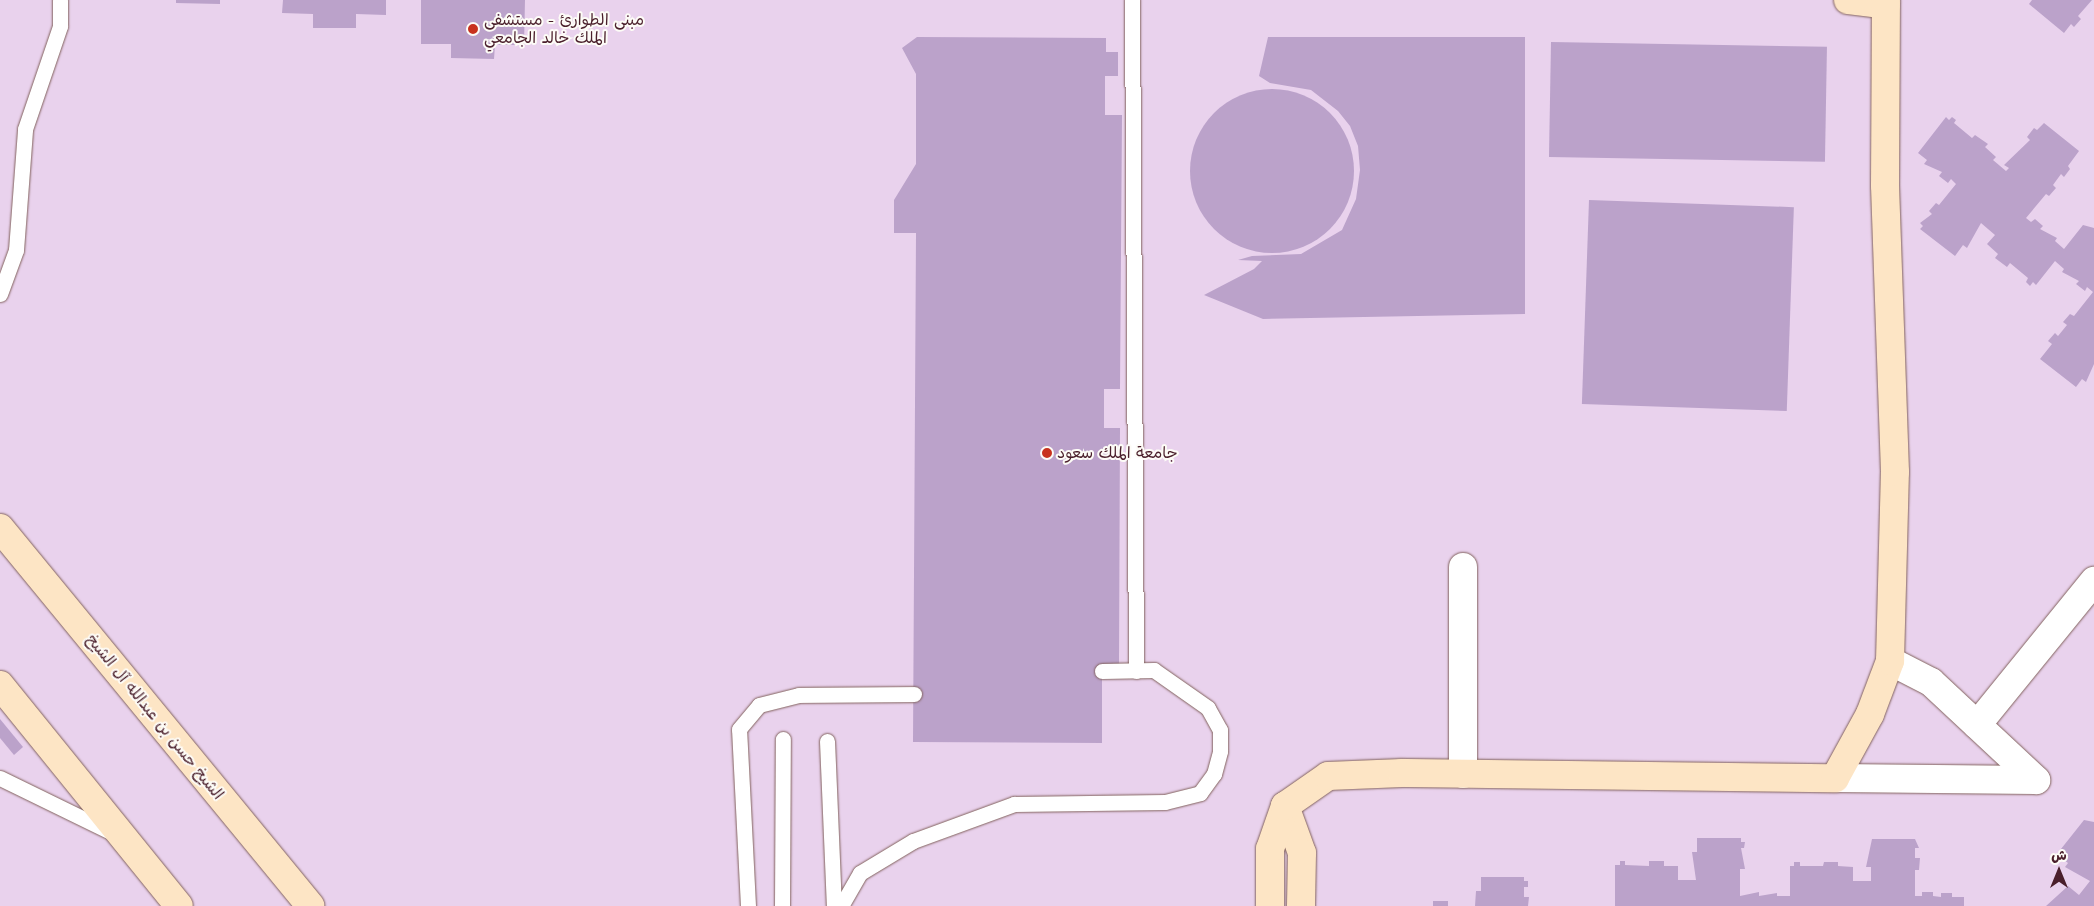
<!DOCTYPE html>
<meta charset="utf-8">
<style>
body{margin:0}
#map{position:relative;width:2094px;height:906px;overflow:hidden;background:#eadeba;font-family:"Comic Neue","Playpen Sans Arabic",sans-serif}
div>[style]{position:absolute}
.built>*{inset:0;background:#e9d2ed;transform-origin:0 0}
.building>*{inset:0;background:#bba2ca;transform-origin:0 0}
.round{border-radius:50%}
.roads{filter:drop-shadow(0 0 1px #82625d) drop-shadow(0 0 1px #82625d)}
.lane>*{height:15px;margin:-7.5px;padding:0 7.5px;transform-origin:7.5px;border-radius:7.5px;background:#fff}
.street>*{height:28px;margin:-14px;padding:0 14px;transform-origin:14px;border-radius:14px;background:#fff}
.secondary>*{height:28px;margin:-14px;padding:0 14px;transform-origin:14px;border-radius:14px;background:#fde5c5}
.dots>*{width:14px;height:14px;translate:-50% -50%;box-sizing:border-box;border:2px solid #fdfcf7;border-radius:50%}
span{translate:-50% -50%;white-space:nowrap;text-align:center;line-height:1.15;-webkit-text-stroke:4px #fdfcf7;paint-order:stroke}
.poi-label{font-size:16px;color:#4a1f2b}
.left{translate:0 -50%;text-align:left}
.street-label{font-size:16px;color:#4a1f2b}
.north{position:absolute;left:2034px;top:846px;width:50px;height:50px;-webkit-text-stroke:4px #fdfcf7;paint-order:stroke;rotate:0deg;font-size:14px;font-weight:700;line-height:20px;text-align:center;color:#4a1f2b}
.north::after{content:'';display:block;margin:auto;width:18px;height:22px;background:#4a1f2b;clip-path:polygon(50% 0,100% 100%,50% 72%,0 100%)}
</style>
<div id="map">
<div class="built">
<i style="left:0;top:0;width:2094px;height:906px"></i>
</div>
<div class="building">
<i style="clip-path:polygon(176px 0,220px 0,220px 4px,176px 3px)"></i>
<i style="clip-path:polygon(283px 0,386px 0,386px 15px,356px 14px,356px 28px,313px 28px,313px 14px,282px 13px)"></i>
<i style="clip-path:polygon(421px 0,525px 0,524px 45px,495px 45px,494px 59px,451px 58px,451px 44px,421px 44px)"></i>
<i style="clip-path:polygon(2032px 0,2092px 0,2078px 16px,2081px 19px,2074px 27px,2071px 24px,2064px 33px,2029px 4px)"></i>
<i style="clip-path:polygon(917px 37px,1106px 38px,1106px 52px,1118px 52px,1118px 76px,1105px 76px,1105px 115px,1122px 115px,1120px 389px,1104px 389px,1104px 428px,1120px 428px,1119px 664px,1102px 664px,1102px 743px,913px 742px,916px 233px,894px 233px,894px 200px,916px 164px,916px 74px,902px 48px)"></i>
<i style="clip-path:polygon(1268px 37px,1525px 37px,1525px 314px,1263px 319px,1204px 295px,1254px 269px,1262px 261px,1238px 260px,1252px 256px,1301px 254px,1342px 230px,1356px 199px,1360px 170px,1358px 146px,1350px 126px,1338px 111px,1311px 90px,1270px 83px,1259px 76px)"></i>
<i style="left:1551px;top:42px;width:276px;height:115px;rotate:1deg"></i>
<i class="round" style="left:1190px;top:89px;width:164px;height:164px"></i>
<i style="clip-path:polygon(1946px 117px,1949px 120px,1952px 117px,1956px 120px,1954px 123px,1972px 138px,1975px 135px,1988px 144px,1985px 147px,1996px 157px,1993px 160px,2006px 171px,2009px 168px,2004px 165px,2030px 140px,2027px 137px,2034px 128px,2037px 130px,2044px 123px,2079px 151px,2068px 166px,2070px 169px,2064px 177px,2061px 174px,2053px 185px,2056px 188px,2049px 196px,2046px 194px,2026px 218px,2031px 222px,2035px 219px,2043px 226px,2040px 229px,2057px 238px,2055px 241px,2064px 249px,2083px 225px,2094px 228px,2094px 364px,2086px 382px,2082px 379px,2076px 387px,2040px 359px,2052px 344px,2048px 341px,2055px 333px,2058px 336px,2067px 325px,2063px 322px,2070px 314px,2074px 316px,2093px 292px,2087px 287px,2085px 291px,2076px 284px,2079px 281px,2062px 272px,2064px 269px,2055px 261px,2036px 285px,2033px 282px,2030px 286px,2026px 282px,2028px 278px,2010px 263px,2007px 267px,1995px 258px,1998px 254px,1987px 244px,1995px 235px,1981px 223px,1967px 248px,1963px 245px,1955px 256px,1920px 229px,1923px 226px,1920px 223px,1932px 214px,1929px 211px,1936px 203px,1939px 205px,1956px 184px,1951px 179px,1948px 183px,1939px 176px,1942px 172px,1924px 164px,1927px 160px,1918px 153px)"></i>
<i style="left:1589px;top:200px;width:205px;height:204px;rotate:2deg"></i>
<i style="clip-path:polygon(0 719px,23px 747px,14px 755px,0 738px)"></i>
<i style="clip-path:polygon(2084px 820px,2094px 822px,2094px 906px,2046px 906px,2068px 886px,2079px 895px,2090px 881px,2065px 867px,2068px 863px,2057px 854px)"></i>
<i style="clip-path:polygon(1697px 838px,1741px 838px,1741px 842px,1745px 842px,1744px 848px,1741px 848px,1745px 869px,1740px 869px,1740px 896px,1759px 892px,1759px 896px,1777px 893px,1777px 896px,1790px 896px,1790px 866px,1794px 866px,1794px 862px,1800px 862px,1800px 866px,1823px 866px,1824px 862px,1838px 862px,1838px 866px,1853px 867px,1853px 881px,1871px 881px,1871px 867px,1866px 867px,1872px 839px,1915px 839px,1919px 848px,1915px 848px,1915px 858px,1920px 858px,1919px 870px,1915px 870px,1915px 896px,1922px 896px,1922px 892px,1933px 892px,1933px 896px,1941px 897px,1941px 893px,1952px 893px,1952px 897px,1964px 897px,1964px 906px,1615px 906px,1615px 865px,1620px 865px,1620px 861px,1625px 861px,1625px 865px,1649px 866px,1649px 861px,1664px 861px,1664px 866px,1678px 866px,1678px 880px,1696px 880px,1692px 852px,1697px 852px)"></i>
<i style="clip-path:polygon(1481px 877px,1524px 877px,1524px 881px,1528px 881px,1528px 887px,1524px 887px,1524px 897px,1529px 897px,1528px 906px,1475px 906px,1476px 891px,1481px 891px)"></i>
<i style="left:1433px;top:901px;width:15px;height:5px"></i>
</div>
<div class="roads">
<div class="lane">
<i style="left:1132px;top:0;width:671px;rotate:89.66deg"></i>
<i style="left:0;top:294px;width:47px;rotate:-70deg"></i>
<i style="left:16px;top:250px;width:121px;rotate:-85.7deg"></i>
<i style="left:25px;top:129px;width:109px;rotate:-71.2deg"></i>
<i style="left:60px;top:26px;width:26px;rotate:-90deg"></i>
<i style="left:827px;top:741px;width:165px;rotate:87.6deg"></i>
<i style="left:0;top:778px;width:126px;rotate:26deg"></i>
<i style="left:748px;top:906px;width:177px;rotate:-92.9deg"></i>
<i style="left:739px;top:729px;width:31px;rotate:-50deg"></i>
<i style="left:759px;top:705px;width:41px;rotate:-14deg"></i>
<i style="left:799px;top:695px;width:115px;rotate:-0.5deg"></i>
<i style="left:782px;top:906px;width:167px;rotate:-89.7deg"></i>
<i style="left:841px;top:906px;width:38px;rotate:-60deg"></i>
<i style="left:860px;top:873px;width:62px;rotate:-31.1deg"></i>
<i style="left:913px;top:841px;width:108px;rotate:-20.1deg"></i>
<i style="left:1014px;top:804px;width:151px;rotate:-0.8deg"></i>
<i style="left:1165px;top:802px;width:36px;rotate:-14deg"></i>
<i style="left:1200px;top:793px;width:24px;rotate:-54deg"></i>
<i style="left:1214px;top:774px;width:24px;rotate:-75deg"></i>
<i style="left:1220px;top:751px;width:21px;rotate:-90deg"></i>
<i style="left:1220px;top:730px;width:25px;rotate:-119deg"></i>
<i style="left:1208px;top:708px;width:66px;rotate:-144.9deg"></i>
<i style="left:1154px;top:670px;width:52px;rotate:178.9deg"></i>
</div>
<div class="street">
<i style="left:1463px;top:567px;width:207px;rotate:90deg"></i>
<i style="left:1890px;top:661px;width:46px;rotate:27.1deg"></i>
<i style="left:1931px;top:682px;width:144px;rotate:43deg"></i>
<i style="left:1977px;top:725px;width:186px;rotate:-50.9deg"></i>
<i style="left:1835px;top:778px;width:201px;rotate:0.6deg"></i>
</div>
<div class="secondary">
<i style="left:1848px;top:0;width:38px;rotate:7deg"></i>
<i style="left:0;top:528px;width:489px;rotate:50.6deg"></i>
<i style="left:0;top:685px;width:284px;rotate:51deg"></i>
<i style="left:1285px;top:806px;width:50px;rotate:70.1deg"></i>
<i style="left:1302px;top:853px;width:53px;rotate:91.1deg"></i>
<i style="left:1270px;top:906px;width:57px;rotate:-90deg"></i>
<i style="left:1270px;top:849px;width:46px;rotate:-70.8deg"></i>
<i style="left:1285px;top:806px;width:52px;rotate:-34.9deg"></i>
<i style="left:1328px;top:776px;width:74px;rotate:-2.3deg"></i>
<i style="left:1402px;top:773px;width:433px;rotate:0.7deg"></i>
<i style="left:1835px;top:778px;width:73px;rotate:-61.3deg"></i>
<i style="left:1870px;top:714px;width:57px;rotate:-69.3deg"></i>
<i style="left:1890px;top:661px;width:189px;rotate:-88.5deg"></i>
<i style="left:1895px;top:472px;width:287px;rotate:-92deg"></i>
<i style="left:1885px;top:185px;width:185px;rotate:-89.7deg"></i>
</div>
</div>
<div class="dots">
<i style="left:473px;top:29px;background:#c8321e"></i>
<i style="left:1047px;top:453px;background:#c8321e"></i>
</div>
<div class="poi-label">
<span class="left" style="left:484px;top:29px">مبنى الطوارئ - مستشفى<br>الملك خالد الجامعي</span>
<span class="left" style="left:1057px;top:453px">جامعة الملك سعود</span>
</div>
<div class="street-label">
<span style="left:155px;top:717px;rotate:51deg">الشيخ حسن بن عبدالله آل الشيخ</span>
</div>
<div class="north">ش</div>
</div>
